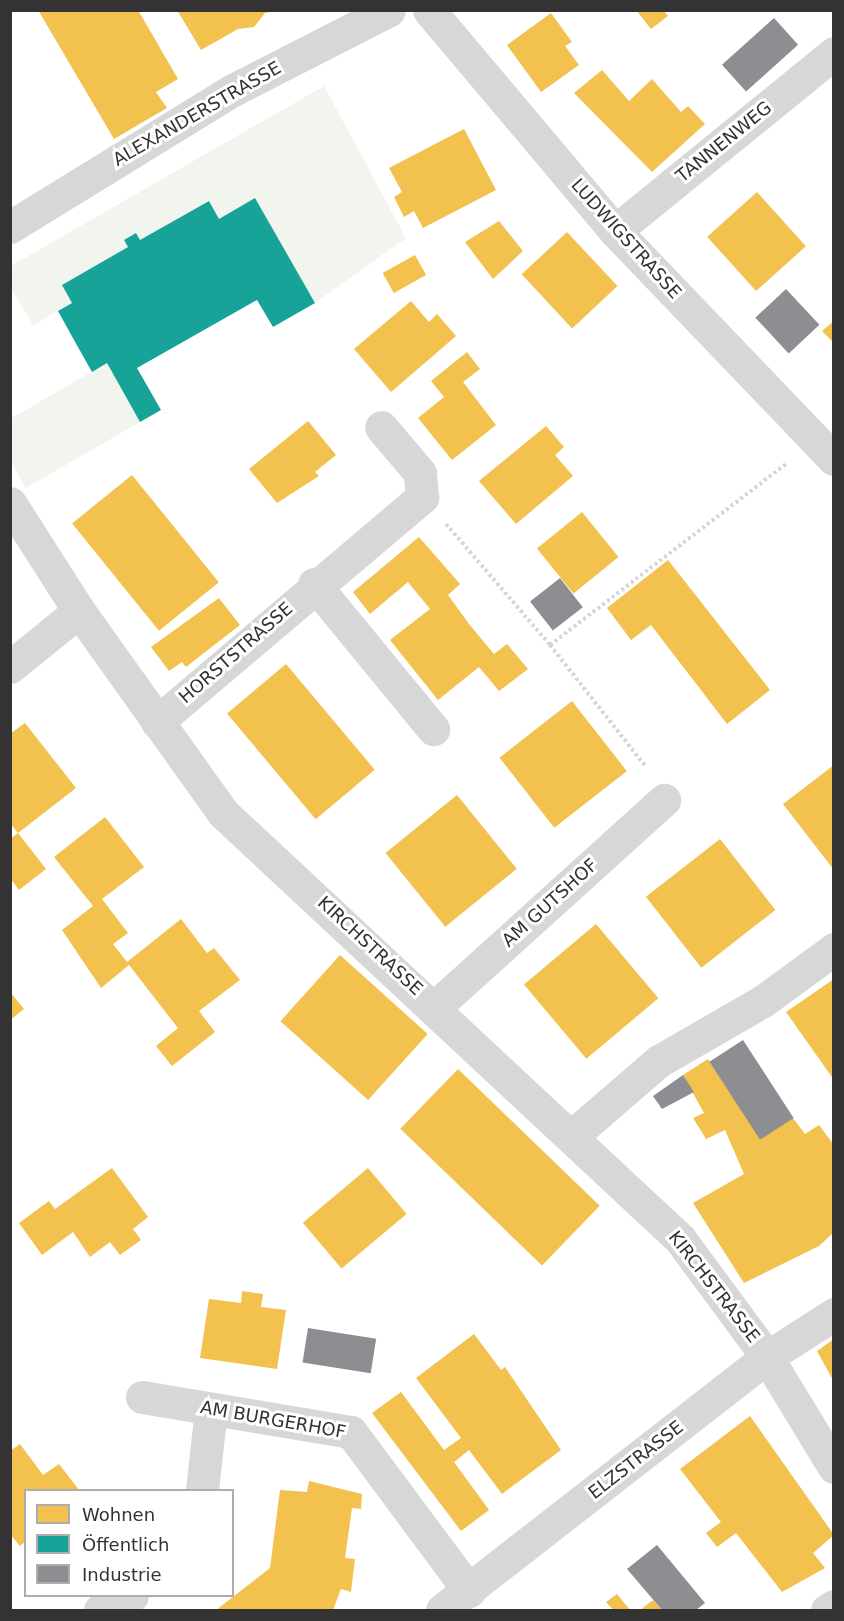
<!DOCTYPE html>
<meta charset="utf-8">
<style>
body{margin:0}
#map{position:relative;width:844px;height:1621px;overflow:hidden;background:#fff;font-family:"DejaVu Sans",sans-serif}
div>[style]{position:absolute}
.green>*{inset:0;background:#f1f5ed}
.homes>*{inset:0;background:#f2c14e;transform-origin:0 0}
.public>*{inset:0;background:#17a398}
.industry>*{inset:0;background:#8d8d92;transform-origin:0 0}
.path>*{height:4px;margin-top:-2px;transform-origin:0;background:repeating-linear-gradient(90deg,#d6d6d6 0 3px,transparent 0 6px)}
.minor>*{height:33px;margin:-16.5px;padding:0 16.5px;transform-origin:16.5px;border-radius:16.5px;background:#d7d7d7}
span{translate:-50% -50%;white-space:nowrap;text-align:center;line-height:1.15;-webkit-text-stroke:6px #fff;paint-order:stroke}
.street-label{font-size:18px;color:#333}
.frame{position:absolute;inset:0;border:12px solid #333;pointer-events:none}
.legend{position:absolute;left:24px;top:1489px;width:210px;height:108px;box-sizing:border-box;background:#fff;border:2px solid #adadad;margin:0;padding:8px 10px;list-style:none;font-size:18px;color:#333}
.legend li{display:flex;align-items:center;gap:12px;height:30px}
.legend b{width:30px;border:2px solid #adadad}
</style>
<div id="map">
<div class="green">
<i style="clip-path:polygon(324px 86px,406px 238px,315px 303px,255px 199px,219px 219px,208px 201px,140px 240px,136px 233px,124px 240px,128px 247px,62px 285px,72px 303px,33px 325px,11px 288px,11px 266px)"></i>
<i style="clip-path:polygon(107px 363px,140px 422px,26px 488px,11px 462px,10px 419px)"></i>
</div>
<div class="homes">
<i style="clip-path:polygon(38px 10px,138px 10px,178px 79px,156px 92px,167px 108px,114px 139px)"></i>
<i style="clip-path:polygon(177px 10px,280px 10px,265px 13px,254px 27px,238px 29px,201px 50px)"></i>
<i style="clip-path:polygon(636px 10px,663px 10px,668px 16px,651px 29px)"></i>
<i style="clip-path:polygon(551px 13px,572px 42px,565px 46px,579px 65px,541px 92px,507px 45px)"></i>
<i style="clip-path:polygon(602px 70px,629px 101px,652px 79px,681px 112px,688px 106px,705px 124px,652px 172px,574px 93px)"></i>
<i style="clip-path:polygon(464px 129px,496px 190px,423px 228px,414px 211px,404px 217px,394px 197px,402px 192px,389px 168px)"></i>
<i style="left:757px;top:192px;width:73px;height:67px;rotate:48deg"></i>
<i style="clip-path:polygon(499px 221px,523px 251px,493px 279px,465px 242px)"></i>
<i style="left:567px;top:232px;width:74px;height:62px;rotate:47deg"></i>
<i style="left:415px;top:255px;width:23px;height:37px;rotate:61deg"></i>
<i style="clip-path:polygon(411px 301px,429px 322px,437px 314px,456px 336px,391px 392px,354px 349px)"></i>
<i style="clip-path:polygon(834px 321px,834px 343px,822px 331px)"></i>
<i style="clip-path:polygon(467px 352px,480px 369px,463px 382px,496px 425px,452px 460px,418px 418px,444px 397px,431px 381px)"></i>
<i style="clip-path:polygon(308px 421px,336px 455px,315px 472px,319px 476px,277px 503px,249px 469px)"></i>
<i style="clip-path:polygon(546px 426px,564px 447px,555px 455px,573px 476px,516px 524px,479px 481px)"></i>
<i style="left:132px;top:475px;width:138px;height:77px;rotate:51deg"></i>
<i style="left:582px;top:512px;width:58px;height:58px;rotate:51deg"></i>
<i style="clip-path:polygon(419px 537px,460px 584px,448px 595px,469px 624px,494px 654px,507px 644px,528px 669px,499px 691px,479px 667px,438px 700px,390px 640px,430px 609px,408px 582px,370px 614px,353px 592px)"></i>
<i style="clip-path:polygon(668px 560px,770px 690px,727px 724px,651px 625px,631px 640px,607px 608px)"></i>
<i style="clip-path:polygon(219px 598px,240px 625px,186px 667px,182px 662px,169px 671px,151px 647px)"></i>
<i style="left:286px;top:664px;width:138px;height:77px;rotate:50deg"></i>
<i style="left:572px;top:701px;width:89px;height:92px;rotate:52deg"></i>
<i style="clip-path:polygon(25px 723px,76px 788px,18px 833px,10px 823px,10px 734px)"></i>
<i style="clip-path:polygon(834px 765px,834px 870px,783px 804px)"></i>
<i style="left:457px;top:795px;width:95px;height:92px;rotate:51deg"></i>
<i style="clip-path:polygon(105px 817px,144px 867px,102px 899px,128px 933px,113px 944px,127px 962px,181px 919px,207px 953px,214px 948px,240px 980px,199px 1011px,215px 1032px,172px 1066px,156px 1046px,178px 1028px,129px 965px,101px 988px,62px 930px,93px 906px,54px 857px)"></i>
<i style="clip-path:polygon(18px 833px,46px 869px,19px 890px,10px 878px,10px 839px)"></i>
<i style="left:720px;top:839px;width:90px;height:94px;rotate:52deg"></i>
<i style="left:596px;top:924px;width:97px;height:94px;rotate:50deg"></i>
<i style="left:340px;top:955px;width:118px;height:89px;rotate:42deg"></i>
<i style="clip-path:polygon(834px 979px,834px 1080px,786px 1012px)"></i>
<i style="clip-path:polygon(10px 992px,24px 1009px,10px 1020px)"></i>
<i style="clip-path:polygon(708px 1059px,761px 1137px,793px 1118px,805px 1134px,819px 1125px,834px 1145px,834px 1232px,819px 1246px,744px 1283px,693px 1203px,744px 1174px,725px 1130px,706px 1139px,693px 1118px,704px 1113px,683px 1075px)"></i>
<i style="left:458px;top:1069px;width:197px;height:83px;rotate:44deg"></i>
<i style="clip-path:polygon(112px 1168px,148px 1217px,133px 1229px,141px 1240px,120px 1255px,110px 1242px,90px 1257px,73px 1232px,42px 1255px,19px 1223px,49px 1201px,55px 1209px)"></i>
<i style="left:368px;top:1168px;width:60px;height:85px;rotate:50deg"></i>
<i style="clip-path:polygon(242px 1291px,263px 1294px,261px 1307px,286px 1310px,277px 1369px,200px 1358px,209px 1299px,241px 1303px)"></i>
<i style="clip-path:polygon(474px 1334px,501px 1370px,505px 1367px,561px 1450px,502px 1494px,469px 1450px,454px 1462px,489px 1510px,461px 1531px,372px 1413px,401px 1392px,444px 1450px,461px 1438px,416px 1378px)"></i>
<i style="clip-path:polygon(834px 1339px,834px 1382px,817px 1351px)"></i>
<i style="clip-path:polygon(750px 1416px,834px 1535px,813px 1553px,825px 1568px,782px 1592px,736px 1533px,717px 1547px,706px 1533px,721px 1522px,680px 1469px)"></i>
<i style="clip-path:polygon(20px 1444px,43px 1475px,59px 1464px,79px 1490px,26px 1490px,26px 1541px,20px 1546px,10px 1534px,10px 1451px)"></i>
<i style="clip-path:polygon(309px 1481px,362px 1494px,361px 1509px,352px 1508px,345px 1558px,355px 1559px,351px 1592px,341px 1589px,333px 1610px,216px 1610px,270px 1568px,280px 1490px,307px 1492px)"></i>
<i style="clip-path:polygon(617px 1594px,630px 1610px,613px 1610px,606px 1602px)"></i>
<i style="clip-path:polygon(653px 1600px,662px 1610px,640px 1610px)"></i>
</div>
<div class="public">
<i style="clip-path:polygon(255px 198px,315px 303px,273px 327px,257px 300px,137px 368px,161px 410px,140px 422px,107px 363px,92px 372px,74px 340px,58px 311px,72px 303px,62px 285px,128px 247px,124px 240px,136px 233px,140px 240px,209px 201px,219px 219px)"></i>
</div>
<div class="industry">
<i style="left:774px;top:18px;width:36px;height:70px;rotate:48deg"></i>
<i style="left:786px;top:289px;width:49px;height:42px;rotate:47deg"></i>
<i style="left:560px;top:578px;width:37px;height:38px;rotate:52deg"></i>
<i style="left:743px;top:1040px;width:93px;height:40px;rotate:57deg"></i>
<i style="clip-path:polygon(683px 1075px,694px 1092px,662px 1109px,653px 1096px)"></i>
<i style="left:308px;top:1328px;width:69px;height:35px;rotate:9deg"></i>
<i style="clip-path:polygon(657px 1545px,705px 1603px,696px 1610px,662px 1610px,627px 1569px)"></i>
</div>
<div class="path">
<i style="left:446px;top:524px;width:160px;rotate:49.3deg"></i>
<i style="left:550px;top:645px;width:299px;rotate:-37.5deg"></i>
<i style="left:550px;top:645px;width:155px;rotate:51.8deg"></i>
</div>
<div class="minor">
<i style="left:429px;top:10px;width:289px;rotate:49.9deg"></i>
<i style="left:615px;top:231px;width:316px;rotate:46.2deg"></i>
<i style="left:10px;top:227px;width:262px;rotate:-31.6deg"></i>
<i style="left:233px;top:90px;width:175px;rotate:-27.1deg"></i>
<i style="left:615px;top:231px;width:282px;rotate:-39.1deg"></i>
<i style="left:10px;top:503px;width:128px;rotate:57.4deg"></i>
<i style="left:79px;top:611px;width:248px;rotate:54.5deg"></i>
<i style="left:223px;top:813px;width:625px;rotate:42.99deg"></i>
<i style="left:680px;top:1239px;width:147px;rotate:53.6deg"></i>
<i style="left:767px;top:1357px;width:129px;rotate:58.7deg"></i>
<i style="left:314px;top:584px;width:188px;rotate:50.6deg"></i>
<i style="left:10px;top:667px;width:89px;rotate:-39.1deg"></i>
<i style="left:157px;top:722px;width:348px;rotate:-40.3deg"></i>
<i style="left:422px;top:497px;width:24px;rotate:-95deg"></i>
<i style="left:420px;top:473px;width:60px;rotate:-130.3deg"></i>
<i style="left:435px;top:1007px;width:309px;rotate:-42.1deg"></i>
<i style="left:572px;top:1136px;width:115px;rotate:-40.8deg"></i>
<i style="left:659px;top:1061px;width:120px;rotate:-30deg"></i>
<i style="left:763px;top:1001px;width:88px;rotate:-36.2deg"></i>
<i style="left:142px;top:1397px;width:212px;rotate:9.5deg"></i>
<i style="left:351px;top:1432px;width:198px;rotate:53.4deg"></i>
<i style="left:202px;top:1490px;width:81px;rotate:-83.7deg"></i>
<i style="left:100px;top:1610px;width:35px;rotate:-24deg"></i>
<i style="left:442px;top:1610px;width:412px;rotate:-37.9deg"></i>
<i style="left:767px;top:1357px;width:80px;rotate:-32.7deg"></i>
<i style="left:827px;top:1610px;width:8px;rotate:-30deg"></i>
</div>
<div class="street-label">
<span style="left:197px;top:114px;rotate:-30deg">ALEXANDERSTRASSE</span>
<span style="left:724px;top:142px;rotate:-39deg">TANNENWEG</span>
<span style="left:626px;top:239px;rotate:48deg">LUDWIGSTRASSE</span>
<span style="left:236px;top:653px;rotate:-41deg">HORSTSTRASSE</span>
<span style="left:550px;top:903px;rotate:-42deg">AM GUTSHOF</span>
<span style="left:370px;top:946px;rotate:43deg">KIRCHSTRASSE</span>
<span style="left:714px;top:1287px;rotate:52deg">KIRCHSTRASSE</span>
<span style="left:273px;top:1420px;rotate:10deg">AM BURGERHOF</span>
<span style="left:636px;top:1460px;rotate:-38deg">ELZSTRASSE</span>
</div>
<div class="frame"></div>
<ul class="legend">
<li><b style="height:16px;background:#f2c14e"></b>Wohnen</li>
<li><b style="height:16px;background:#17a398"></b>Öffentlich</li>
<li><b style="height:16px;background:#8d8d92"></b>Industrie</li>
</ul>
</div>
